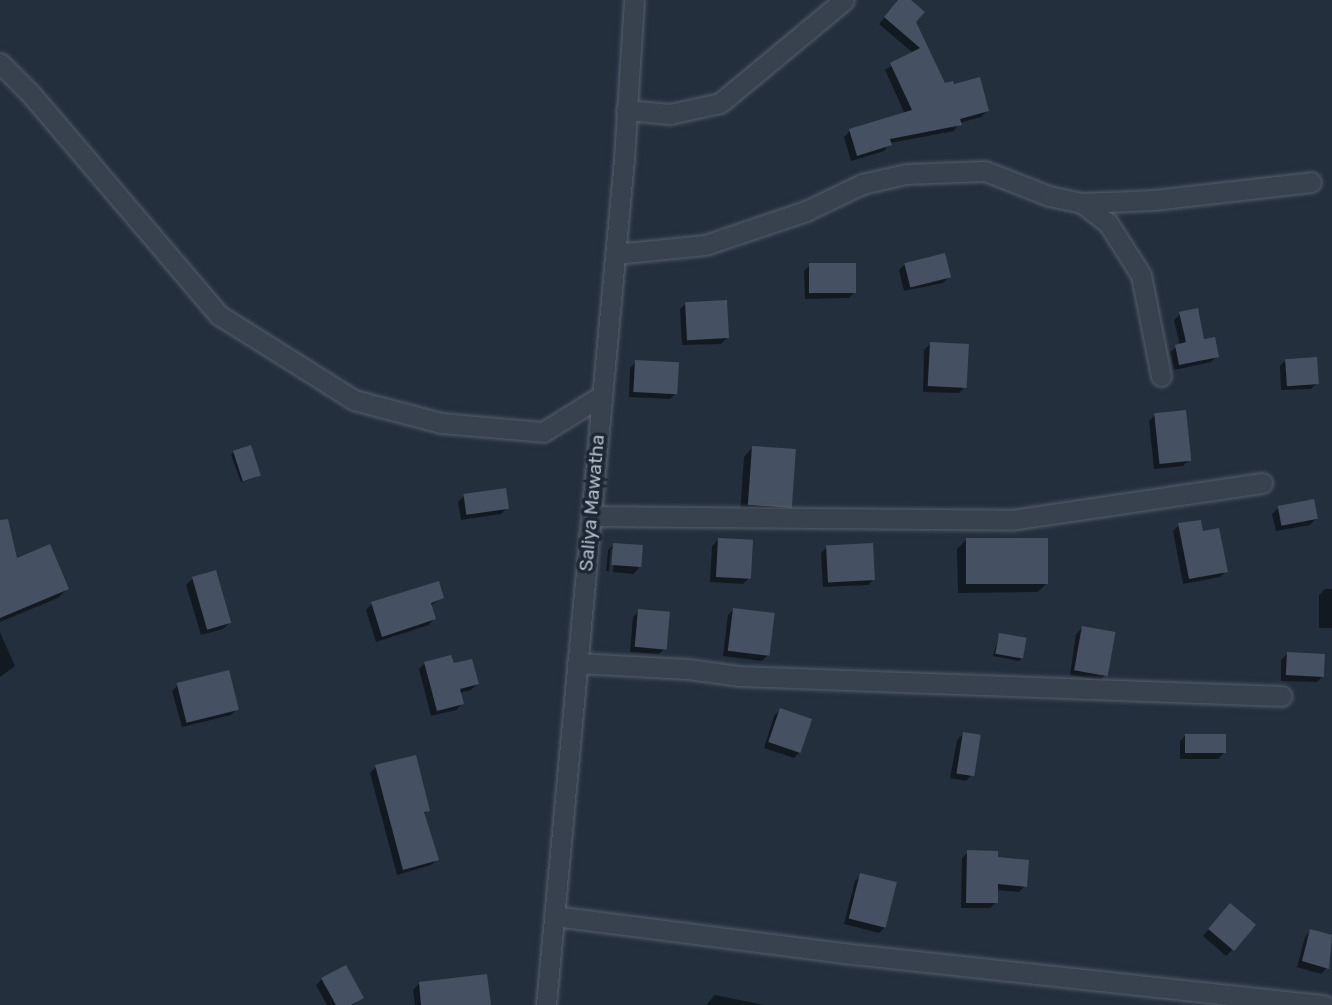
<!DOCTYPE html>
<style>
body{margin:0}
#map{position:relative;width:1332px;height:1005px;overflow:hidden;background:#242f3e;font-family:Rubik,sans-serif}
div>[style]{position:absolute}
.shadow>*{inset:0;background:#0007}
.building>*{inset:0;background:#455162;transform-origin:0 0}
.roads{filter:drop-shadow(0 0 2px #565f6c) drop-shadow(0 0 2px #565f6c)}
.street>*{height:19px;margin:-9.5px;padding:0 9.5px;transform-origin:9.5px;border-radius:9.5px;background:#38414e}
span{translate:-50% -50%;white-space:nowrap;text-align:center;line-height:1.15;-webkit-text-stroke:7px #1d2633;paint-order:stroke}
.street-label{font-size:19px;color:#b4bcc9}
</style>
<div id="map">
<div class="shadow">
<i style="clip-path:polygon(900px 0,908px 0,914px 21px,944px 85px,987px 111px,981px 117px,959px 123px,954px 131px,890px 143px,884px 151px,851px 161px,844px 137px,850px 131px,905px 114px,885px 70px,913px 53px,879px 24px)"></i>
<i style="clip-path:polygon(905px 264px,949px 277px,943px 283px,904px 291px,899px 270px)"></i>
<i style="clip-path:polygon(810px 265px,855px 292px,849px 298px,805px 299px,804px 271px)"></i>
<i style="clip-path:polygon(686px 303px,727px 338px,721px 344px,682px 345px,680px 309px)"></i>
<i style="clip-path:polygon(1180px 314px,1217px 356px,1211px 362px,1174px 370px,1170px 352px,1180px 345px,1174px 320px)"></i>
<i style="clip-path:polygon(930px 344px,965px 387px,959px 393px,923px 392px,924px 350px)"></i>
<i style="clip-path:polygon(1286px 360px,1317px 383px,1311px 389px,1281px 390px,1280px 366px)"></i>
<i style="clip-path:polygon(636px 362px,676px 393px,670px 399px,629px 397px,630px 368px)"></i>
<i style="clip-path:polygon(1155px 415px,1189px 460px,1183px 466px,1154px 469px,1149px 421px)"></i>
<i style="clip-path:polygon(753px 447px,790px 505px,781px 514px,740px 514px,744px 457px)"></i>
<i style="clip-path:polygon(234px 452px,257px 477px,241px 482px,231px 455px)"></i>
<i style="clip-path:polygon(464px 496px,507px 508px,501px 514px,461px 520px,458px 502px)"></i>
<i style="clip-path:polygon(1278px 508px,1316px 519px,1310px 525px,1276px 531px,1272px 514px)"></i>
<i style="clip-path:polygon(1179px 525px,1202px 533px,1226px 571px,1220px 577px,1183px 584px,1173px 531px)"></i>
<i style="clip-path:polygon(0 530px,15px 560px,67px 589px,58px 598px,0 622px)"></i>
<i style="clip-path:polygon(718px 540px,749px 578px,743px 584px,710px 582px,712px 546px)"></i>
<i style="clip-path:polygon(966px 540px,1047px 583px,1038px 592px,958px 593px,957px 549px)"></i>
<i style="clip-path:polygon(614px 545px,639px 568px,633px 574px,613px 572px,615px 549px,611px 549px,609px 571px,606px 571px,608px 550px)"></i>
<i style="clip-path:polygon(827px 547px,874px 579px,868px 585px,823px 587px,821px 553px)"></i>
<i style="clip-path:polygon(215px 572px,229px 623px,223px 629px,201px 635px,186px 585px,192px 579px)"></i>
<i style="clip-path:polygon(1325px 589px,1332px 589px,1332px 628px,1319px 628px,1319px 595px)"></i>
<i style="clip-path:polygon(442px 598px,430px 606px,434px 619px,429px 625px,376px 642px,366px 610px,372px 604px)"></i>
<i style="clip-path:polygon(734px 609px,768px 655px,762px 661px,723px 656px,728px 615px)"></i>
<i style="clip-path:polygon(639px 611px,665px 648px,659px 654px,630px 652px,633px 617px)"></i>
<i style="clip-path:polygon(1082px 628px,1107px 674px,1101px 680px,1070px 675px,1076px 634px)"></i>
<i style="clip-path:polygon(0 632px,15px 666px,0 677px)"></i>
<i style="clip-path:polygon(999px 635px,1022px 658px,1019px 661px,993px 656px)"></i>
<i style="clip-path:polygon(1287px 654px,1323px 676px,1317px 682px,1281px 681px,1281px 660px)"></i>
<i style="clip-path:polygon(425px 663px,453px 666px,477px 684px,471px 690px,459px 693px,462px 704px,456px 710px,431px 716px,419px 669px)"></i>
<i style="clip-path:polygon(178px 685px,237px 709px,231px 715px,182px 727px,172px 691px)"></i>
<i style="clip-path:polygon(780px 710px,800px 752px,794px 758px,764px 748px,774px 716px)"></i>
<i style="clip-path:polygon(963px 734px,972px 775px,966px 781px,950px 778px,957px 740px)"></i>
<i style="clip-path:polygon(1186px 735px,1224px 753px,1218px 759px,1180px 759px,1180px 741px)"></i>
<i style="clip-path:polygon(376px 767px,428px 810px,423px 815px,437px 859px,431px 865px,397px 875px,370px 773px)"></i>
<i style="clip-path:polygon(968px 852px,996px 858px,1025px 886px,1019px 892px,996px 890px,996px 902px,990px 908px,961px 908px,962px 858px)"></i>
<i style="clip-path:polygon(861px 875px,885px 927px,879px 933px,844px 924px,855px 881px)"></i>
<i style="clip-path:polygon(1224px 911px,1232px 950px,1226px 956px,1203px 936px)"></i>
<i style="clip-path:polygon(1310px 931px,1332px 936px,1327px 968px,1321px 974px,1297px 967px,1305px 937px)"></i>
<i style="clip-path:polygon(322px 979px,362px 998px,353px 1005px,327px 1005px,316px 985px)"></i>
<i style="clip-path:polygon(419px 984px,489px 1005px,415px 1005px,413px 990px)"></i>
<i style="clip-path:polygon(715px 995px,764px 1005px,706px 1005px)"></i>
</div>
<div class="building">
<i style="clip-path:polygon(898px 0,911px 0,925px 12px,916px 22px,945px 83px,953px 81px,954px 84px,980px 77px,989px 111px,960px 119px,962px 125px,890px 139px,892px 145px,857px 156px,849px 129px,912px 110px,890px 63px,920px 48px,884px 17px)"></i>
<i style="left:945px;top:253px;width:25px;height:42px;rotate:76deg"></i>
<i style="left:809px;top:263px;width:47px;height:30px"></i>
<i style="left:727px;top:300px;width:38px;height:42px;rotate:87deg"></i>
<i style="clip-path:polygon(1198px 308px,1204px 339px,1215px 337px,1219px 357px,1179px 365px,1175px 345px,1186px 342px,1179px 312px)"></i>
<i style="left:930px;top:342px;width:39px;height:44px;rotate:3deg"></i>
<i style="left:1317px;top:357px;width:27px;height:32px;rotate:86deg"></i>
<i style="left:635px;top:360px;width:44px;height:32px;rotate:3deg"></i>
<i style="left:1186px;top:410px;width:51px;height:32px;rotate:84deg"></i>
<i style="left:251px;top:445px;width:32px;height:19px;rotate:72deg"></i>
<i style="left:752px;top:446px;width:44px;height:59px;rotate:4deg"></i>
<i style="left:506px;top:488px;width:21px;height:43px;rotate:82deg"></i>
<i style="left:1314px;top:499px;width:20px;height:37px;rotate:79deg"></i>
<i style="clip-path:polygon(8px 519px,17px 558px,50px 544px,69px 589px,0 618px,0 520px)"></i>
<i style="clip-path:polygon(1201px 520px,1203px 531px,1219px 528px,1228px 572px,1189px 579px,1178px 523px)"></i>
<i style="left:718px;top:538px;width:35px;height:39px;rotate:3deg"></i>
<i style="left:966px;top:538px;width:82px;height:46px"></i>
<i style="left:613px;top:543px;width:30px;height:22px;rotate:4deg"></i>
<i style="left:873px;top:543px;width:37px;height:47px;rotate:87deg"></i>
<i style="left:216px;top:570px;width:55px;height:25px;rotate:74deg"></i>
<i style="clip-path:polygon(439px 581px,444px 598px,431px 603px,436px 619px,382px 637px,371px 602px)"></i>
<i style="left:733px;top:608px;width:42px;height:43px;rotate:7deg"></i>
<i style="left:638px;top:609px;width:32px;height:38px;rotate:5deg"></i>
<i style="left:1082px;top:626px;width:34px;height:45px;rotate:10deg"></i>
<i style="left:999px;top:633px;width:28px;height:21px;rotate:10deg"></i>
<i style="left:1287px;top:652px;width:38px;height:23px;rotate:3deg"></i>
<i style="clip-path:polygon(451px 655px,454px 663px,472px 659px,479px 684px,460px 689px,464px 704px,437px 711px,424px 662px)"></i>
<i style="left:229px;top:670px;width:41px;height:54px;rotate:76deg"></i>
<i style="left:780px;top:708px;width:34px;height:36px;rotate:19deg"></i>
<i style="left:963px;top:732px;width:18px;height:42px;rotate:9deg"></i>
<i style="left:1185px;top:734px;width:41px;height:19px"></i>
<i style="clip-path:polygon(416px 755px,430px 811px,424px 812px,439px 860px,403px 870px,375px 765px)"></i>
<i style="clip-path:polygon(967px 850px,998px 851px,998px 857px,1029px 860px,1027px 887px,998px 884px,998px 903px,966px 903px)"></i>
<i style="left:860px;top:873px;width:38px;height:47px;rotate:14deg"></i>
<i style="left:1230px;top:903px;width:34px;height:34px;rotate:40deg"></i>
<i style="clip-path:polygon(1310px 929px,1332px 935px,1329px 969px,1302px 961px)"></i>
<i style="clip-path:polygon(346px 965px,364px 998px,351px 1005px,336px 1005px,321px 978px)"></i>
<i style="clip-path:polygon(487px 974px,491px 1005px,421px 1005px,419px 982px)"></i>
</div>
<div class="roads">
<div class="street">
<i style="left:0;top:63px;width:42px;rotate:45deg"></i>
<i style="left:30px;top:93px;width:292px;rotate:49.6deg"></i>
<i style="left:219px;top:315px;width:160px;rotate:32.2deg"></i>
<i style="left:354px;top:400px;width:90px;rotate:14.8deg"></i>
<i style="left:441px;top:423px;width:102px;rotate:5deg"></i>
<i style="left:543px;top:432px;width:68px;rotate:-31.8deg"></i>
<i style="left:626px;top:110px;width:44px;rotate:5.2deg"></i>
<i style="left:670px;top:114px;width:51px;rotate:-12.4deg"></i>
<i style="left:720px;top:103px;width:161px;rotate:-39.7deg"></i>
<i style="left:1082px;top:203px;width:33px;rotate:38deg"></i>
<i style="left:1108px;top:223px;width:62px;rotate:57.6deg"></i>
<i style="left:1141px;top:275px;width:103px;rotate:78.8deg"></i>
<i style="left:615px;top:254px;width:90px;rotate:-5.7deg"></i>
<i style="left:705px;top:245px;width:107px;rotate:-18.6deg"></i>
<i style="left:806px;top:211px;width:62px;rotate:-25.7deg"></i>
<i style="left:862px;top:184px;width:45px;rotate:-12.8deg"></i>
<i style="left:906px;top:174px;width:79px;rotate:-2.2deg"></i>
<i style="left:985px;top:171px;width:69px;rotate:21.3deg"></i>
<i style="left:1049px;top:196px;width:34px;rotate:12deg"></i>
<i style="left:1082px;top:203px;width:72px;rotate:-2.4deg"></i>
<i style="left:1154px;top:200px;width:158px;rotate:-6.5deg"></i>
<i style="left:591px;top:516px;width:420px;rotate:0.5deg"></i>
<i style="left:1011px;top:520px;width:254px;rotate:-8.4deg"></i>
<i style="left:577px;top:663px;width:111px;rotate:3.1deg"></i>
<i style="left:688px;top:669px;width:51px;rotate:7.8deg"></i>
<i style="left:739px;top:676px;width:543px;rotate:2.11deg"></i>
<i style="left:554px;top:916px;width:291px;rotate:7.3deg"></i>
<i style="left:843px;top:953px;width:484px;rotate:6.2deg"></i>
<i style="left:546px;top:1005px;width:850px;rotate:-84.73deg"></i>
<i style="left:624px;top:159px;width:159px;rotate:-86.4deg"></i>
</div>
</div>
<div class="street-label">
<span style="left:592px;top:503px;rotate:-85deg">Saliya Mawatha</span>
</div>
</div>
